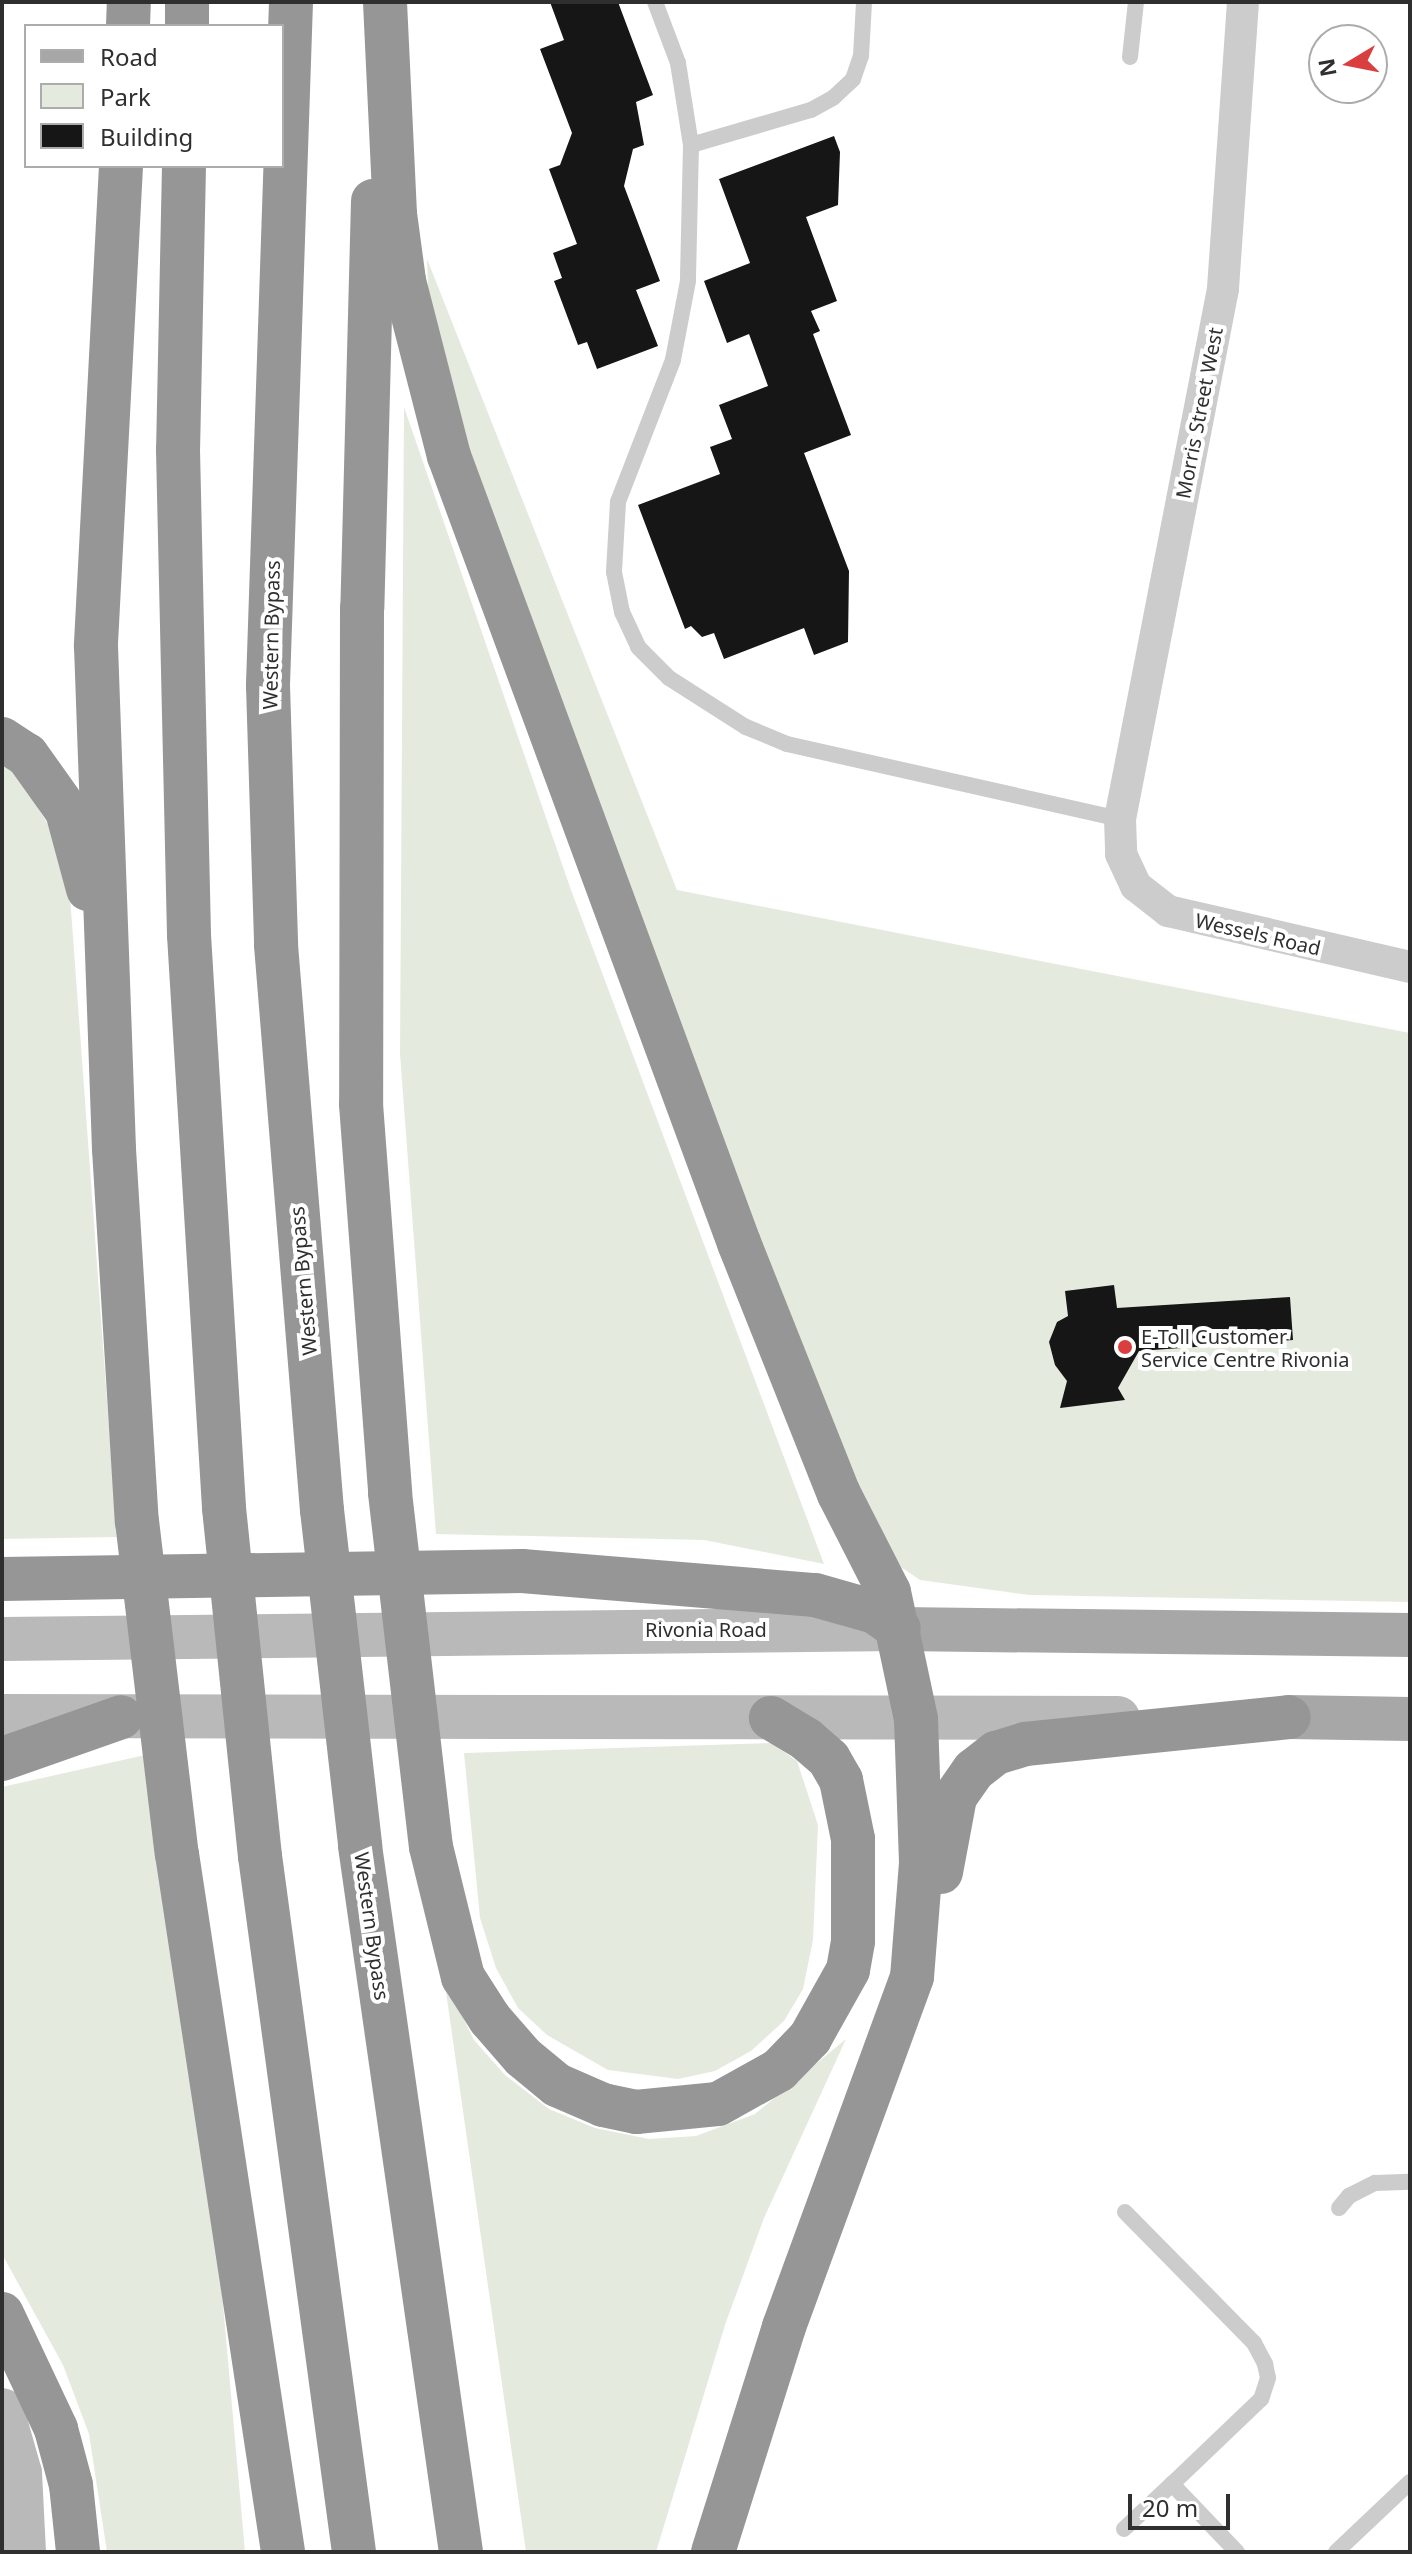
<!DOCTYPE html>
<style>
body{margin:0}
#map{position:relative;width:1412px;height:2554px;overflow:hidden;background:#fff;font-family:"Noto Sans",sans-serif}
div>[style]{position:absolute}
.green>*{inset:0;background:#e4ebde}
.building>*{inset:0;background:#161616}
.service>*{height:16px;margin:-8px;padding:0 8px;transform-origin:8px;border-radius:8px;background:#ccc}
.minor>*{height:32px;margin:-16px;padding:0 16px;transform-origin:16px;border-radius:16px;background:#ccc}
.secondary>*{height:44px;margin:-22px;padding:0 22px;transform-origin:22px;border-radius:22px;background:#b9b9b9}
.primary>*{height:44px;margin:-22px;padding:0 22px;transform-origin:22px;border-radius:22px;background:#a7a7a7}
.motorway>*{height:44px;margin:-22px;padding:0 22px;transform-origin:22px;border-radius:22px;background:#969696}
.motorway-bridge>*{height:44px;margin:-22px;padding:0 22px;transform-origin:22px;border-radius:22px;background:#969696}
.dots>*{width:22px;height:22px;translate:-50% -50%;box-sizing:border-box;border:4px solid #fff;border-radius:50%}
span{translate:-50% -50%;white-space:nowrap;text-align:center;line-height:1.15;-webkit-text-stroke:8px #fff;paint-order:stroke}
.street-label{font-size:20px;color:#2f2f2f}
.poi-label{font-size:20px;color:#2f2f2f}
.left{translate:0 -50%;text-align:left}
.frame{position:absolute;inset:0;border:4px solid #2f2f2f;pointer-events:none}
.legend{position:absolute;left:24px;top:24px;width:260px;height:144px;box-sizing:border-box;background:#fff;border:2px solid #acacac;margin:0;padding:10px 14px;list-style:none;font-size:24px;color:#2f2f2f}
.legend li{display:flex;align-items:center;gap:16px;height:40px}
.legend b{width:40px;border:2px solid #acacac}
.north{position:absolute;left:1308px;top:24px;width:80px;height:80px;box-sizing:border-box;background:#fff;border:2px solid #acacac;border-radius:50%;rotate:260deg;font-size:22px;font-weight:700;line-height:32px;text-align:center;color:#2f2f2f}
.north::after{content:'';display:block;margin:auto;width:28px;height:36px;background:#d93f3e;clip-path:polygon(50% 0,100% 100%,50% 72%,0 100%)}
.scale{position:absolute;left:1128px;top:2494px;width:102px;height:36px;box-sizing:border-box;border:4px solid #2f2f2f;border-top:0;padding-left:10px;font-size:24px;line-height:28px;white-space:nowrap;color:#2f2f2f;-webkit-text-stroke:6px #fff;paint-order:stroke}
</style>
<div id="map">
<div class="green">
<i style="clip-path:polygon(427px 259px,677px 890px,1410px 1033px,1410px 1602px,1029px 1595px,920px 1580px,892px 1561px,851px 1485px,489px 518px,429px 311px)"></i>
<i style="clip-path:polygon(404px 407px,571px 890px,824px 1564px,704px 1540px,436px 1534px,400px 1054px)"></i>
<i style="clip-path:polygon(2px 750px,67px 855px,117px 1537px,2px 1539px)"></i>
<i style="clip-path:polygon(772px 1743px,797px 1761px,818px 1825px,813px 1940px,803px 1989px,784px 2021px,751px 2051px,715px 2071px,678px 2079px,608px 2070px,547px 2035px,518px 2008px,496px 1968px,480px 1918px,464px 1753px)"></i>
<i style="clip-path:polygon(145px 1755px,217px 2237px,245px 2552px,107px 2552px,89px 2434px,63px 2365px,2px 2254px,2px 1787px)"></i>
<i style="clip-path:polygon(444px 1978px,474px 2040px,505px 2075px,549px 2109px,595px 2128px,649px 2139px,696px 2136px,755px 2114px,846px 2039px,764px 2218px,725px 2325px,656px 2552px,526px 2552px)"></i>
</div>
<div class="building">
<i style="clip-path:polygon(550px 2px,618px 2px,653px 95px,636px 102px,644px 145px,633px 149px,624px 186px,660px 281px,636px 290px,658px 346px,597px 369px,587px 342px,578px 345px,554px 281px,562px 278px,553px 253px,577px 244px,549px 169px,560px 165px,572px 133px,540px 49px,564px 40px)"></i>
<i style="clip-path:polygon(834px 136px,840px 152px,838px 205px,806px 217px,837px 301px,811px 311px,820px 331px,813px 334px,851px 435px,804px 453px,849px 571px,848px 642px,814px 655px,804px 628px,724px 659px,714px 633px,702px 637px,691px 626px,685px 629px,638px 505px,720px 474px,710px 447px,732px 439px,719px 405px,768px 386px,749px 334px,727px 343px,704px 281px,750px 263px,719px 179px)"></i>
<i style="clip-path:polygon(1114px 1285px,1117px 1308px,1290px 1297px,1293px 1340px,1139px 1351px,1118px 1388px,1125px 1400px,1060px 1408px,1067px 1381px,1055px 1365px,1049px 1342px,1057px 1322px,1068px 1316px,1065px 1291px)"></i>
</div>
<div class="service">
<i style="left:655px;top:2px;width:65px;rotate:69.3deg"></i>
<i style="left:678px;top:63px;width:83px;rotate:81deg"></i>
<i style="left:691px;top:145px;width:136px;rotate:91.3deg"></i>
<i style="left:688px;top:281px;width:80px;rotate:100.8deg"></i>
<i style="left:673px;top:360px;width:152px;rotate:111.2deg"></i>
<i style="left:618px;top:502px;width:70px;rotate:93.3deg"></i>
<i style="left:614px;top:572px;width:41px;rotate:78.7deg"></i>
<i style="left:622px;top:612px;width:38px;rotate:65deg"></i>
<i style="left:638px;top:647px;width:44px;rotate:45deg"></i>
<i style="left:669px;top:678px;width:91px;rotate:32.5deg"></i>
<i style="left:746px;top:727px;width:44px;rotate:22.5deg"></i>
<i style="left:787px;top:744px;width:341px;rotate:12.7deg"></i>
<i style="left:1130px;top:57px;width:55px;rotate:-83.8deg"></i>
<i style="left:691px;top:145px;width:125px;rotate:-16.3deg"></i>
<i style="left:811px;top:110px;width:26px;rotate:-29deg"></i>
<i style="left:834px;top:97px;width:26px;rotate:-43deg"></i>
<i style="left:853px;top:79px;width:24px;rotate:-71deg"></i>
<i style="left:861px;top:56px;width:54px;rotate:-86.8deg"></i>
<i style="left:1339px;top:2208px;width:16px;rotate:-50deg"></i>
<i style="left:1349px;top:2196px;width:29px;rotate:-27deg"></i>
<i style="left:1375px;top:2183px;width:35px;rotate:-2deg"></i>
<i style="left:1125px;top:2212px;width:184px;rotate:45.4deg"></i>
<i style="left:1254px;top:2343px;width:24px;rotate:62deg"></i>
<i style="left:1265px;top:2364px;width:14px;rotate:78deg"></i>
<i style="left:1268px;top:2378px;width:22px;rotate:108deg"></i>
<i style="left:1261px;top:2399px;width:123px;rotate:136.3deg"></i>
<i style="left:1172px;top:2484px;width:94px;rotate:46.3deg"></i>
<i style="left:1124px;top:2529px;width:66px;rotate:-43.2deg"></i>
<i style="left:1336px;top:2552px;width:102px;rotate:-43.4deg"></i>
</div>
<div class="minor">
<i style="left:1243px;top:2px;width:288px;rotate:94deg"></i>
<i style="left:1223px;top:289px;width:540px;rotate:101deg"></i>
<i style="left:1120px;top:819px;width:35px;rotate:88deg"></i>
<i style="left:1121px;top:854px;width:35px;rotate:65deg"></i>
<i style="left:1136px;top:886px;width:41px;rotate:38deg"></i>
<i style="left:1168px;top:911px;width:248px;rotate:13deg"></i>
</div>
<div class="secondary">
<i style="left:2px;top:1639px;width:897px;rotate:-0.64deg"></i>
<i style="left:2px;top:1716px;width:1116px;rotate:0.1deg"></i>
<i style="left:2px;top:2410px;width:66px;rotate:74.1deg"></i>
<i style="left:20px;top:2473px;width:79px;rotate:87.1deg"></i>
</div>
<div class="primary">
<i style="left:899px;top:1629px;width:511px;rotate:0.67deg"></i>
<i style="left:1289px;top:1717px;width:121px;rotate:0.9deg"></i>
</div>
<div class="motorway">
<i style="left:291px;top:2px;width:684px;rotate:91.93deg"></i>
<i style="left:268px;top:686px;width:259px;rotate:88.2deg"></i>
<i style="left:276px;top:945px;width:567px;rotate:85.35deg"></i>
<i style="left:385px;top:2px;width:212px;rotate:87.3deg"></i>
<i style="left:395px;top:214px;width:68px;rotate:82.3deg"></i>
<i style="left:404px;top:281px;width:181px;rotate:75.6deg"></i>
<i style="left:449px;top:456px;width:839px;rotate:69.77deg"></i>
<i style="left:739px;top:1243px;width:270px;rotate:68.3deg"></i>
<i style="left:839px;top:1494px;width:110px;rotate:63deg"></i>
<i style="left:889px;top:1592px;width:130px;rotate:78deg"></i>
<i style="left:916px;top:1719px;width:144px;rotate:88deg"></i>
<i style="left:921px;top:1863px;width:114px;rotate:94.5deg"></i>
<i style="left:912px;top:1977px;width:373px;rotate:110.1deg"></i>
<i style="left:784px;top:2327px;width:236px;rotate:107.5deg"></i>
<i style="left:128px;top:26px;width:24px;rotate:-88deg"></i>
<i style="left:187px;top:26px;width:24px;rotate:-90deg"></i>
<i style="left:121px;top:166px;width:481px;rotate:93deg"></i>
<i style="left:96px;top:646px;width:503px;rotate:87.95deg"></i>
<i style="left:114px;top:1149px;width:373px;rotate:86.5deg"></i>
<i style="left:184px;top:166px;width:284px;rotate:91.2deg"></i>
<i style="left:178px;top:450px;width:485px;rotate:88.7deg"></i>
<i style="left:189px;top:935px;width:574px;rotate:86.5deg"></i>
<i style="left:373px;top:201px;width:407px;rotate:91.5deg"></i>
<i style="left:362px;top:608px;width:496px;rotate:90.1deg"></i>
<i style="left:361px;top:1104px;width:390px;rotate:85.7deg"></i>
<i style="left:2px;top:739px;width:30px;rotate:33deg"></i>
<i style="left:27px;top:755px;width:69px;rotate:54.5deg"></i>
<i style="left:67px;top:811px;width:81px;rotate:74.9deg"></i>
<i style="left:2px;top:1579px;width:520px;rotate:-0.88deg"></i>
<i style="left:522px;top:1571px;width:294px;rotate:4.7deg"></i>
<i style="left:815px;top:1595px;width:62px;rotate:15.8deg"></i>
<i style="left:875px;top:1612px;width:29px;rotate:35deg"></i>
<i style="left:2px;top:1759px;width:126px;rotate:-19.4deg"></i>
<i style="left:360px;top:1846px;width:713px;rotate:81.86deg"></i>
<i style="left:431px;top:1847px;width:134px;rotate:76.2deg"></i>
<i style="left:463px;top:1977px;width:50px;rotate:57.3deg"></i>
<i style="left:490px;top:2019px;width:50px;rotate:49deg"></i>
<i style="left:523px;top:2057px;width:44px;rotate:39.5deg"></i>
<i style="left:557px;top:2085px;width:50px;rotate:23.5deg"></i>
<i style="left:603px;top:2105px;width:34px;rotate:12deg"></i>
<i style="left:636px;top:2112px;width:82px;rotate:-5.6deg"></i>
<i style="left:718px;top:2104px;width:70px;rotate:-29.1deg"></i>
<i style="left:779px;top:2070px;width:45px;rotate:-45.9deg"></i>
<i style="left:810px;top:2038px;width:78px;rotate:-60.8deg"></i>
<i style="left:848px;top:1970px;width:29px;rotate:-80deg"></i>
<i style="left:853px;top:1941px;width:102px;rotate:-90deg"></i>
<i style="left:853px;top:1839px;width:60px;rotate:-101.5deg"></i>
<i style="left:841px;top:1780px;width:24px;rotate:-120deg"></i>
<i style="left:829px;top:1759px;width:30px;rotate:-139deg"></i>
<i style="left:806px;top:1739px;width:41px;rotate:-149deg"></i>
<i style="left:177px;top:1854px;width:706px;rotate:81.36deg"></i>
<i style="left:260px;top:1856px;width:702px;rotate:82.31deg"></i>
<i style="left:941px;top:1872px;width:76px;rotate:-79.4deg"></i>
<i style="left:955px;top:1797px;width:33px;rotate:-55deg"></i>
<i style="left:974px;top:1770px;width:28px;rotate:-38deg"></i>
<i style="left:996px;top:1753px;width:30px;rotate:-17deg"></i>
<i style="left:1025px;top:1744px;width:265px;rotate:-5.8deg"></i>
<i style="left:2px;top:2314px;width:127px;rotate:64.8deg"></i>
<i style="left:56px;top:2429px;width:58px;rotate:75deg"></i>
<i style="left:71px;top:2485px;width:67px;rotate:84deg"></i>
</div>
<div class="motorway-bridge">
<i style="left:390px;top:1493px;width:356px;rotate:83.4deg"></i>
<i style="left:224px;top:1508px;width:350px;rotate:84.1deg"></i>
<i style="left:322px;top:1510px;width:338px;rotate:83.5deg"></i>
<i style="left:137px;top:1521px;width:335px;rotate:83.2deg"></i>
</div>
<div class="dots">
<i style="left:1125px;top:1347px;background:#d93f3e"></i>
</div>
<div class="street-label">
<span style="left:1199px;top:413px;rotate:-79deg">Morris Street West</span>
<span style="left:271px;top:635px;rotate:-89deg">Western Bypass</span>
<span style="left:1258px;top:934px;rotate:13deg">Wessels Road</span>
<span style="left:303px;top:1281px;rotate:-95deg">Western Bypass</span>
<span style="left:706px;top:1629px">Rivonia Road</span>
<span style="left:372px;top:1926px;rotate:82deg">Western Bypass</span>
</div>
<div class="poi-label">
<span class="left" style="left:1141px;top:1348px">E-Toll Customer<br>Service Centre Rivonia</span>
</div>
<div class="frame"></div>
<ul class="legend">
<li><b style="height:10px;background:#a7a7a7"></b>Road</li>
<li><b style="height:22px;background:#e4ebde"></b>Park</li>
<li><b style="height:22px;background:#161616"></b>Building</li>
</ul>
<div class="north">N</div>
<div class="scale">20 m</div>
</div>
